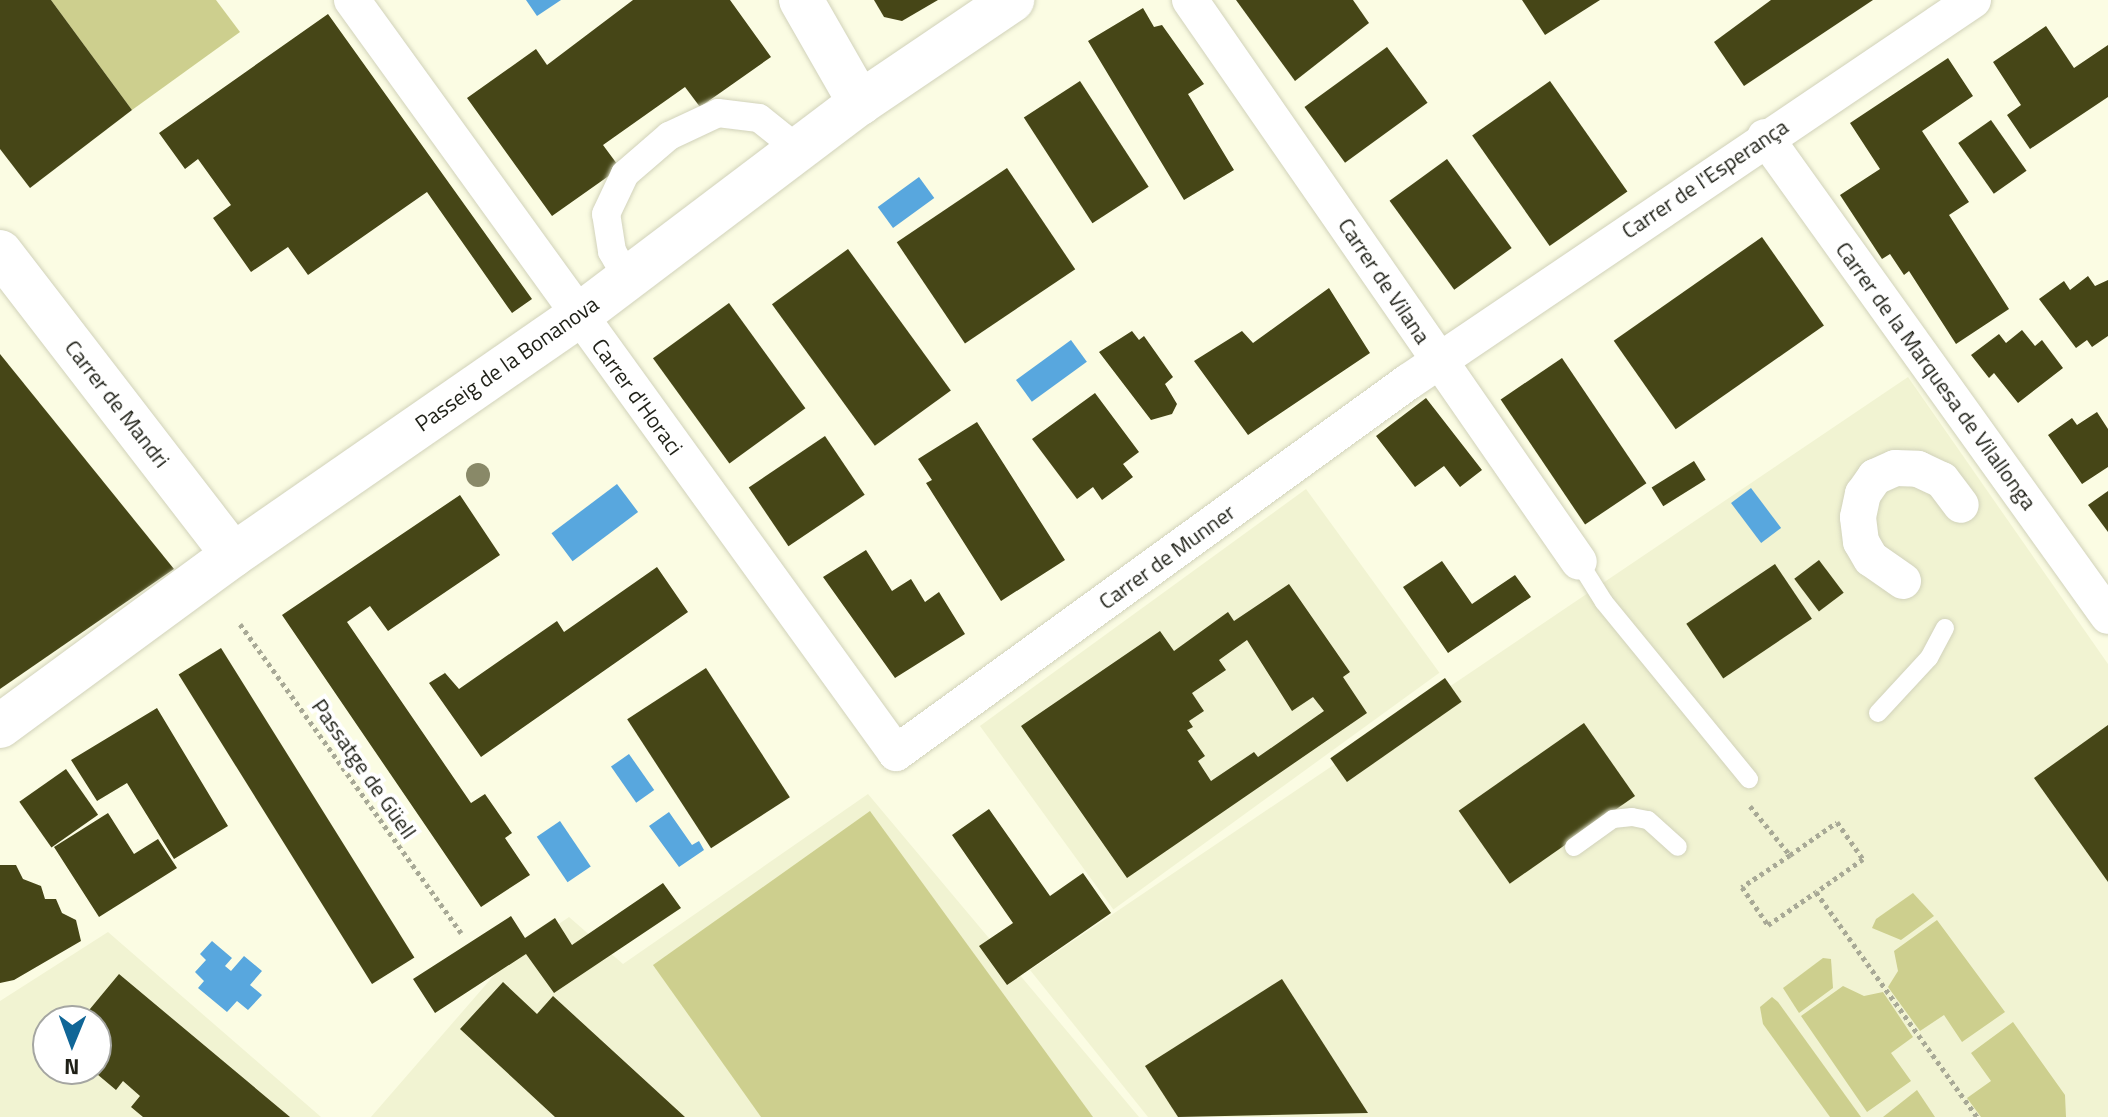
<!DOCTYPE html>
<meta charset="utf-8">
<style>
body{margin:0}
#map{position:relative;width:2108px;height:1117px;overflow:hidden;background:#fbfce3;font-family:"Titillium Web",sans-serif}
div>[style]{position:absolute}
.built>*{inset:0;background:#f1f3d2;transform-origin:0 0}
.green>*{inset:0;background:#cdcf8e}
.water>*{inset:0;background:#58a7de;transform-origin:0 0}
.building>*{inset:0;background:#464617;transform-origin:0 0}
.path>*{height:5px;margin-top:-2.5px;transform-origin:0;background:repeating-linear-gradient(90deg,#a8a996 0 4px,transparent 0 8px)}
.roads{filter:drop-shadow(0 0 2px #d1d2ba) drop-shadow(0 0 2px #d1d2ba)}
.service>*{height:18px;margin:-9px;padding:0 9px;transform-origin:9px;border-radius:9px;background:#fff}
.pedestrian>*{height:28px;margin:-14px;padding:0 14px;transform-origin:14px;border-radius:14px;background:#fff}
.minor>*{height:36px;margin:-18px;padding:0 18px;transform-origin:18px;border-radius:18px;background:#fff}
.tertiary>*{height:44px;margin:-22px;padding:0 22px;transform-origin:22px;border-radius:22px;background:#fff}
.trees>*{width:24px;height:24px;margin:-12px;border-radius:50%;background:#898968}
span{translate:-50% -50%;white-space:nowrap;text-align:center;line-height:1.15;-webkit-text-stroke:8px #fff;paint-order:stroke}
.street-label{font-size:22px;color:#1f2017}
.north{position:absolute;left:32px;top:1005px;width:80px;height:80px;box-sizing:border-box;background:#fff;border:2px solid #a5a6a2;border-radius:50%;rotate:181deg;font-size:22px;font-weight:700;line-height:32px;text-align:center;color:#1f2017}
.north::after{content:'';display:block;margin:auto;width:28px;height:36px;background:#106697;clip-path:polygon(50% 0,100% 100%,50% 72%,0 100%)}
</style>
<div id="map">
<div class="built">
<i style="clip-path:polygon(1908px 377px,2108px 664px,2108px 1117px,1148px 1117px,1030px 970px)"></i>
<i style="left:1306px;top:489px;width:227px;height:403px;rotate:54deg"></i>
<i style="clip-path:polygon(868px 794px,1139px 1117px,371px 1117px,509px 958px,569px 917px,623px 964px)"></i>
<i style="clip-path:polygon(evenodd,108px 932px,321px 1117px,0 1117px,0 1001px,108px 932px,48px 1021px,96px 1021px,96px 1069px,48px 1069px,48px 1021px)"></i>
</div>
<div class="green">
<i style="clip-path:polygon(51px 0,216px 0,240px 32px,132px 110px)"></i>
<i style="clip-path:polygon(870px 811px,1093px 1117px,761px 1117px,653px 965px)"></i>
<i style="clip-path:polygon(1913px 893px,1934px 916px,1901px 940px,1872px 928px,1876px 919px)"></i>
<i style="clip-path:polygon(1937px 920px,2005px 1012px,1962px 1042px,1944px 1015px,1920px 1031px,1888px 987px,1898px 971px,1894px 951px)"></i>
<i style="clip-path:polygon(1823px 958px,1831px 959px,1833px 988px,1799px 1013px,1783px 988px)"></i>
<i style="clip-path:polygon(1843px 986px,1864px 996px,1883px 992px,1913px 1037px,1891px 1053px,1911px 1081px,1867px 1112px,1801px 1016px)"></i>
<i style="clip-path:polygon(1772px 997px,1778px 1002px,1861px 1117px,1830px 1117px,1763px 1024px,1760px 1007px)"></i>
<i style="clip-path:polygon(2013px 1022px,2065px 1095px,2066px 1117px,1981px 1117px,1967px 1098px,1991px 1081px,1971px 1053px)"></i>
<i style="clip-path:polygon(1917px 1090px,1935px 1117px,1883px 1117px)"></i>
</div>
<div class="water">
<i style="clip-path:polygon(526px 0,561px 0,537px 16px)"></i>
<i style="left:919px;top:177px;width:26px;height:51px;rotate:54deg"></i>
<i style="left:1071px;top:340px;width:27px;height:68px;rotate:54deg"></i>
<i style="left:617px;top:484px;width:35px;height:82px;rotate:53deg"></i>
<i style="left:1751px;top:488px;width:50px;height:25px;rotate:53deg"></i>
<i style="left:629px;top:754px;width:44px;height:22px;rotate:55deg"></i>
<i style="clip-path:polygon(669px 812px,692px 845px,699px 841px,704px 850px,679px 867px,649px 826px)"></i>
<i style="left:560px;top:821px;width:55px;height:28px;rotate:56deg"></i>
<i style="clip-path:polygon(212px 941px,232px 958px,225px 966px,231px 971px,244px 956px,262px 971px,250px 985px,262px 995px,248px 1010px,237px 1001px,227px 1012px,198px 988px,204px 981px,195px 972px,206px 960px,200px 954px)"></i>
</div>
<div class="building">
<i style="clip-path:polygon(0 0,51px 0,132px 110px,30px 188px,0 149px)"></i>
<i style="clip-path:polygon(633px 0,730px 0,771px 57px,700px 107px,685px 87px,603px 145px,620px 168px,552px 216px,467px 98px,536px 49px,547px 65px)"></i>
<i style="clip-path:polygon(874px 0,938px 0,902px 21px,884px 17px)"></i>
<i style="clip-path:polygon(1236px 0,1353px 0,1369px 23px,1295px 81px)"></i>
<i style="clip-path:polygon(1522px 0,1600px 0,1545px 35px)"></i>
<i style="clip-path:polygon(1771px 0,1873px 0,1744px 86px,1714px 42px)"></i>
<i style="clip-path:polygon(1143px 8px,1154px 27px,1162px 25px,1204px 84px,1188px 94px,1234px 170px,1184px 200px,1088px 41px)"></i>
<i style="clip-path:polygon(328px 14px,532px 299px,512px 313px,427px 192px,308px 275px,288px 247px,251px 272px,213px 218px,231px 205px,198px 159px,185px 169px,159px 133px)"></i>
<i style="clip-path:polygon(2046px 26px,2074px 68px,2108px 45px,2108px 97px,2030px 149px,2007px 115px,2021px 105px,1993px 62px)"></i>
<i style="left:1387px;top:47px;width:69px;height:102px;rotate:54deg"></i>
<i style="clip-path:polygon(1948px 58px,1973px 96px,1922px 131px,1969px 202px,1949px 215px,2009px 309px,1956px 344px,1909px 271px,1904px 275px,1890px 254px,1882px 259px,1840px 195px,1880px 169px,1850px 123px)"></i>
<i style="left:1080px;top:81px;width:126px;height:67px;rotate:57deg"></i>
<i style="left:1550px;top:81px;width:135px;height:95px;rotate:55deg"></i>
<i style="left:1991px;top:120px;width:62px;height:40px;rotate:55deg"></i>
<i style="left:1447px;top:159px;width:110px;height:71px;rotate:54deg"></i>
<i style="left:1007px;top:168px;width:122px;height:133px;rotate:56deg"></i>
<i style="left:1762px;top:237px;width:108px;height:181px;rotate:55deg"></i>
<i style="left:848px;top:249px;width:175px;height:94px;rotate:54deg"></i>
<i style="clip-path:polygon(2088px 276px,2095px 286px,2108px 280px,2108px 336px,2092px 347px,2087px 340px,2076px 348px,2039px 299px,2064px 281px,2070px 290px)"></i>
<i style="clip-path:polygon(1329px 288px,1370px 353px,1248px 435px,1194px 361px,1242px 331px,1253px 343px)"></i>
<i style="left:729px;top:303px;width:130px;height:94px;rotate:54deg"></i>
<i style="clip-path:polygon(2022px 330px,2035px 346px,2042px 340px,2063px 368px,2018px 403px,1994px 373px,1989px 378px,1971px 355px,1999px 334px,2006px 343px)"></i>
<i style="clip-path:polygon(1132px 331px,1139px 340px,1144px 336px,1173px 377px,1165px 384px,1177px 404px,1172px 414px,1151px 420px,1099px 352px)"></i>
<i style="clip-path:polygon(0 354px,174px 569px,0 689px)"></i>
<i style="left:1562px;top:358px;width:151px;height:74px;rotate:56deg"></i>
<i style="clip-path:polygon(1095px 393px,1139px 452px,1123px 464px,1133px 477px,1102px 500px,1093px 487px,1077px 499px,1032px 439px)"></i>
<i style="clip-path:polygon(1426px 398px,1482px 470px,1460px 487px,1444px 466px,1415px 487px,1376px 436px)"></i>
<i style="clip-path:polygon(2097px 412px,2108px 429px,2108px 467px,2082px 484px,2048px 435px,2072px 418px,2077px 425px)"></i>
<i style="clip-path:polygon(977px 422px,1065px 560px,1001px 601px,926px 483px,932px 480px,918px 459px)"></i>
<i style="left:825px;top:436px;width:71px;height:92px;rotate:56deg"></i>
<i style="left:1694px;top:461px;width:22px;height:50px;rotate:58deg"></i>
<i style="clip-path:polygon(2108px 491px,2108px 532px,2088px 505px)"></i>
<i style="clip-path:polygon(460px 495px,500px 555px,388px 631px,370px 606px,347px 622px,471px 803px,485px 794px,512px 833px,505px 838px,530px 875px,481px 907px,282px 615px)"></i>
<i style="clip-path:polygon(866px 550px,892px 591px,911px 579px,925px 602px,939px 592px,965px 634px,895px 678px,823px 577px)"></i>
<i style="left:1819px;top:560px;width:41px;height:31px;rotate:53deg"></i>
<i style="clip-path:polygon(1442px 561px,1472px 604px,1515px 575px,1531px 597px,1448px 653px,1403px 587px)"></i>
<i style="left:1775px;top:564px;width:66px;height:107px;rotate:56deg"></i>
<i style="clip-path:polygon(657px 567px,688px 612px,481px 757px,429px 683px,445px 673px,439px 666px,459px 689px,557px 621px,564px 632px)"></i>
<i style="clip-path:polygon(evenodd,1289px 584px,1350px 672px,1343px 677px,1367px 713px,1127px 878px,1021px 726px,1160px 631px,1174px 651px,1228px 612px,1234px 621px,1289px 584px,1247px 640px,1292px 711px,1313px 697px,1324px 711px,1258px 757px,1254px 752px,1211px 781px,1198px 761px,1205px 756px,1187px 730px,1193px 727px,1189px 721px,1204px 711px,1192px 693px,1226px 670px,1219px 660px,1247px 640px)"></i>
<i style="left:221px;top:648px;width:365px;height:50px;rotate:58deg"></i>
<i style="left:706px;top:668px;width:154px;height:94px;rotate:57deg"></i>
<i style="left:1445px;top:678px;width:29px;height:140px;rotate:55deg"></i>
<i style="clip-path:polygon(157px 708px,228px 826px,174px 859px,127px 783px,97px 801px,71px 760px)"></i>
<i style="left:1584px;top:723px;width:89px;height:153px;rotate:55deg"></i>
<i style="clip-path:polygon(2108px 725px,2108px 882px,2034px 778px)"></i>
<i style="left:66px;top:769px;width:56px;height:57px;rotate:55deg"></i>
<i style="clip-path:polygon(989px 809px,1050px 896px,1083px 873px,1111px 913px,1007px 985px,979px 946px,1013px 923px,952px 835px)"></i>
<i style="clip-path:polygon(108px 813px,134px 854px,158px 839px,177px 868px,99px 917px,54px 847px)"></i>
<i style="clip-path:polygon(0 865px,16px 865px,23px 879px,41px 886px,45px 899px,56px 899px,62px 913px,76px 920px,81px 941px,14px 980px,0 983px)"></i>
<i style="clip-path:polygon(663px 883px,681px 908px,554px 993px,526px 954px,435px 1013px,413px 979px,511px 916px,525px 938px,555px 918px,572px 945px)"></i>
<i style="clip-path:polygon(119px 974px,290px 1117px,143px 1117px,131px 1107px,140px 1096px,123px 1081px,116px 1090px,91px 1069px,96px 1069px,96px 1021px,80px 1021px)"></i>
<i style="clip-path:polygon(1282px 979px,1368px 1113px,1178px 1117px,1145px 1066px)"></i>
<i style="clip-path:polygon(503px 982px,537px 1014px,553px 996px,685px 1117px,555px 1117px,460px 1029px)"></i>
</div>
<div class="path">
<i style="left:240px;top:624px;width:380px;rotate:54.4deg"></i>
<i style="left:1750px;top:806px;width:63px;rotate:50.8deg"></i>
<i style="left:1790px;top:855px;width:57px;rotate:-35.1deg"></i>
<i style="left:1837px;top:822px;width:45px;rotate:54.9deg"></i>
<i style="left:1863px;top:859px;width:57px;rotate:144.9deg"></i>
<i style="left:1790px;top:855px;width:58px;rotate:146.3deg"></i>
<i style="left:1742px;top:887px;width:46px;rotate:55.6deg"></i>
<i style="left:1768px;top:925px;width:58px;rotate:-34.5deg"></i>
<i style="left:1816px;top:892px;width:277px;rotate:54.4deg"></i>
</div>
<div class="roads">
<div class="service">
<i style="left:1579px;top:562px;width:47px;rotate:58deg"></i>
<i style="left:1604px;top:602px;width:229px;rotate:50.7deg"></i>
<i style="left:1878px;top:713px;width:75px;rotate:-47.2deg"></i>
<i style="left:1929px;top:658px;width:34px;rotate:-62deg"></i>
<i style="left:1574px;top:847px;width:48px;rotate:-35.7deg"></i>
<i style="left:1613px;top:819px;width:19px;rotate:-6deg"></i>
<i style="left:1632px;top:817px;width:16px;rotate:11deg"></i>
<i style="left:1648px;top:820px;width:40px;rotate:42deg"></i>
</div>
<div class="pedestrian">
<i style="left:628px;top:279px;width:32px;rotate:-120deg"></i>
<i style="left:612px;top:251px;width:37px;rotate:-99deg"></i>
<i style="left:606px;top:214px;width:44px;rotate:-64.6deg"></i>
<i style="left:625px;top:174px;width:58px;rotate:-40.8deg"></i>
<i style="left:669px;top:136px;width:54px;rotate:-25.1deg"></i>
<i style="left:718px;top:113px;width:41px;rotate:7deg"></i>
<i style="left:759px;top:118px;width:51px;rotate:38.7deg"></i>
</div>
<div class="minor">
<i style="left:352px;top:0;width:929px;rotate:54.15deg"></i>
<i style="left:896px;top:753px;width:632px;rotate:-35.93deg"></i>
<i style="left:1408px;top:382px;width:682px;rotate:-34.06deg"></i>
<i style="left:1190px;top:0;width:683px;rotate:55.31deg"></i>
<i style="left:1765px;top:137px;width:589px;rotate:54.39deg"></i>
<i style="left:1903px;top:581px;width:39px;rotate:-145deg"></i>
<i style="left:1871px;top:559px;width:20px;rotate:-120deg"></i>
<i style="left:1861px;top:542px;width:25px;rotate:-97deg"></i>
<i style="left:1858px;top:517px;width:24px;rotate:-78deg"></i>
<i style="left:1863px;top:494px;width:21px;rotate:-55deg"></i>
<i style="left:1875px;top:477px;width:22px;rotate:-24deg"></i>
<i style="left:1895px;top:468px;width:23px;rotate:2deg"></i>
<i style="left:1918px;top:469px;width:26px;rotate:25deg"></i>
<i style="left:1942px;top:480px;width:31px;rotate:53deg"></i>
</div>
<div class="tertiary">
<i style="left:801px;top:0;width:119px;rotate:60.2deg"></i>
<i style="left:0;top:252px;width:382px;rotate:52.4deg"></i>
<i style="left:0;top:726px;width:289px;rotate:-36.3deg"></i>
<i style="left:233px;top:555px;width:420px;rotate:-34.7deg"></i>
<i style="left:578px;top:316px;width:353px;rotate:-37.1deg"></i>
<i style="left:860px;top:103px;width:184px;rotate:-34.1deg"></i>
</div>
</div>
<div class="trees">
<i style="left:478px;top:475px"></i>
</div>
<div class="street-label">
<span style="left:1705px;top:179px;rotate:-34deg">Carrer de l'Esperança</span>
<span style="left:1384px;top:281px;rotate:56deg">Carrer de Vilana</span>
<span style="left:507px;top:364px;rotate:-35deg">Passeig de la Bonanova</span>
<span style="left:1936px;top:376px;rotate:54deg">Carrer de la Marquesa de Vilallonga</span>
<span style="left:637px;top:397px;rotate:54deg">Carrer d'Horaci</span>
<span style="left:117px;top:404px;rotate:52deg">Carrer de Mandri</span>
<span style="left:1167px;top:557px;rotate:-36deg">Carrer de Munner</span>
<span style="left:364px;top:769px;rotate:55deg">Passatge de Güell</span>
</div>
<div class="north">N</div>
</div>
